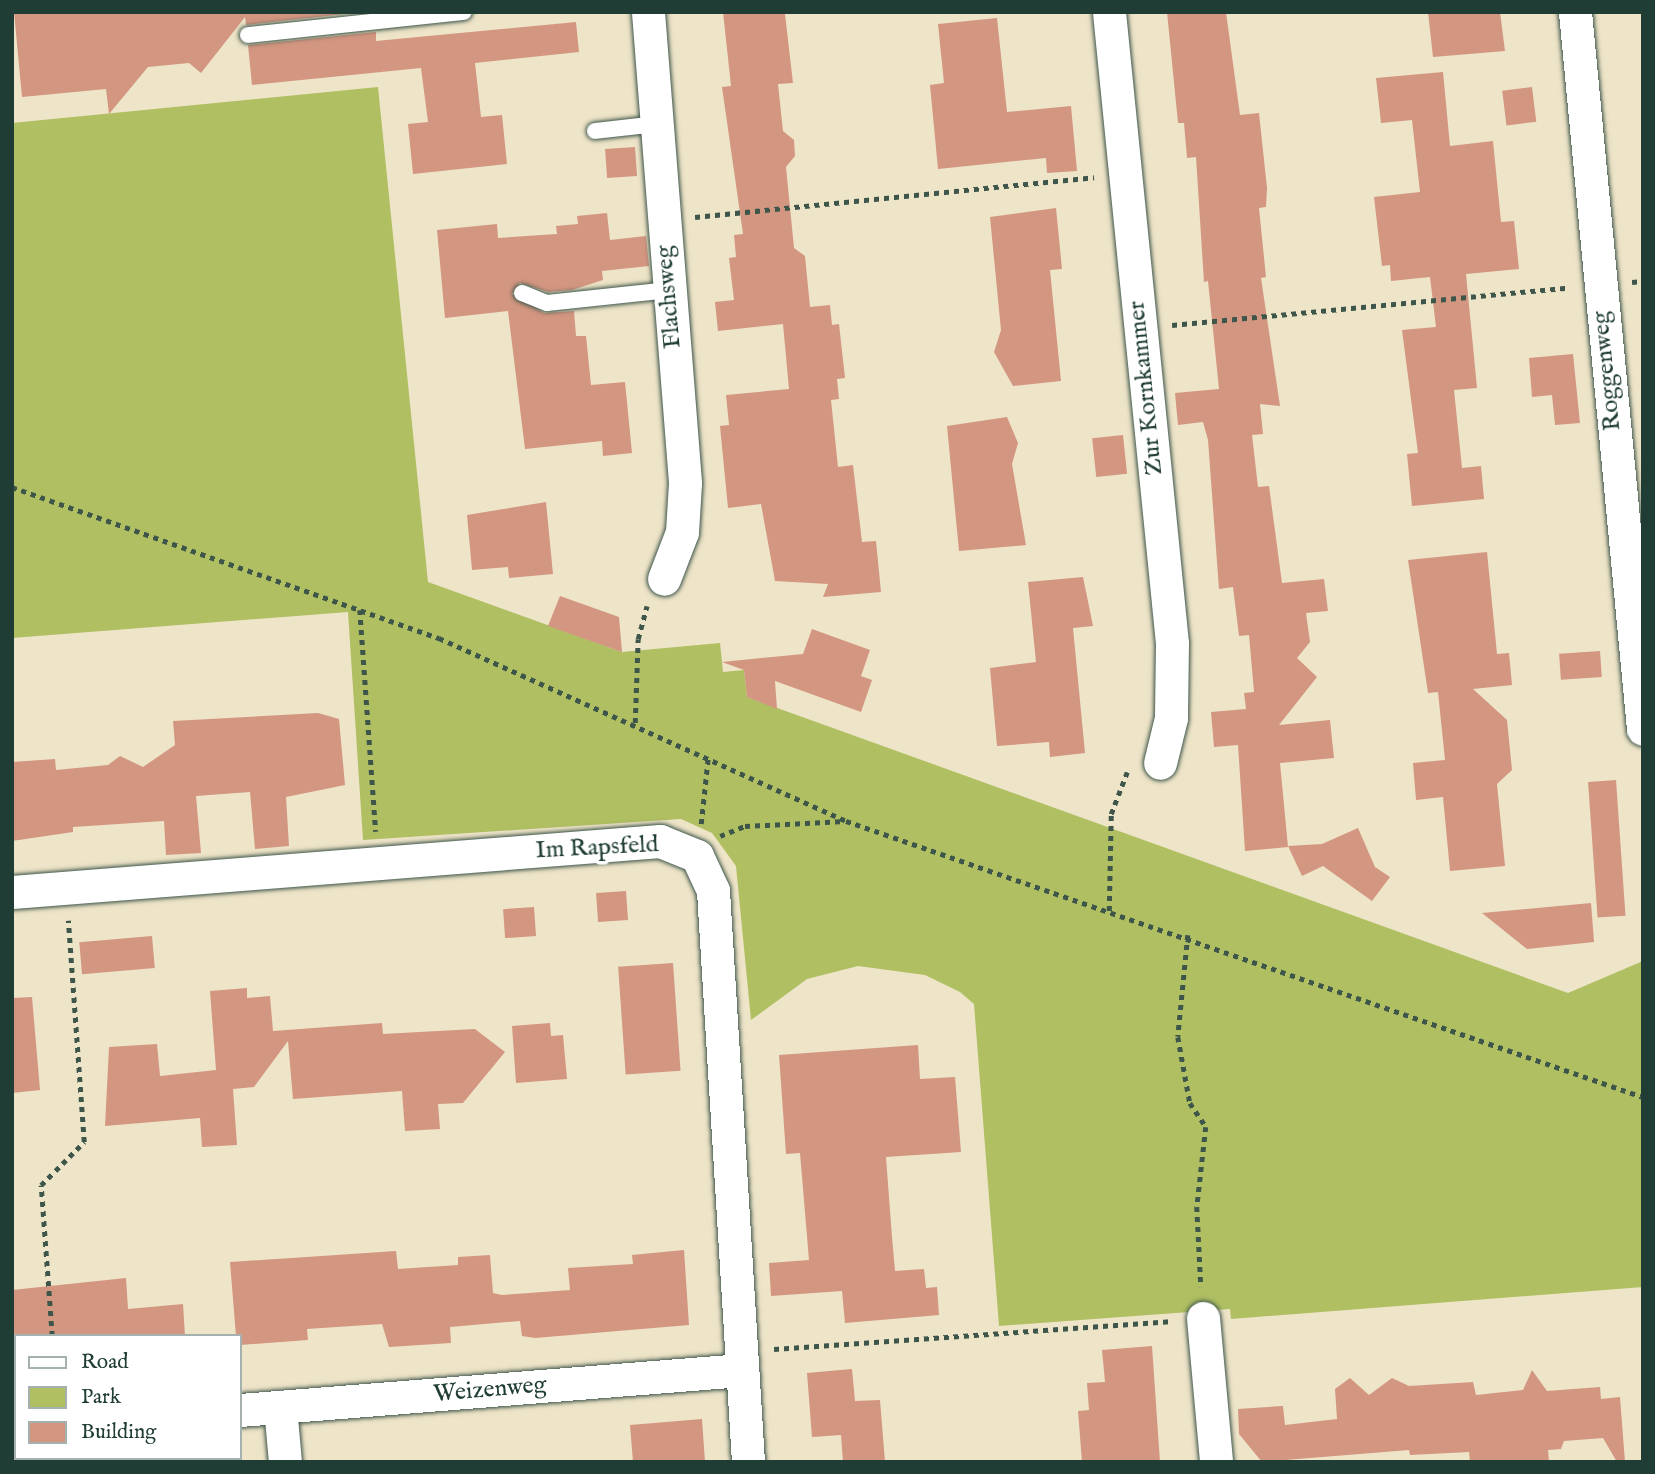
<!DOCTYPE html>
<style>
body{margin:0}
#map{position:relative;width:1655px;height:1474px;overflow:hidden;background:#eee4c8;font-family:"IM FELL English",serif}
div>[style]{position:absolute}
.green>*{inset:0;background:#afbf62}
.building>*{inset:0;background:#d39681;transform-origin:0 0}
.path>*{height:4.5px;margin-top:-2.25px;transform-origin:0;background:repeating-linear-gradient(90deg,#3e564a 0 5px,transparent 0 10px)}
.roads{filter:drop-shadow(0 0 2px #3e564a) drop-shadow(0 0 2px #3e564a)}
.service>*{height:16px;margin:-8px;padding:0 8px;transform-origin:8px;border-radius:8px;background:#fff}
.minor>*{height:33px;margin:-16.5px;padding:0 16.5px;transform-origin:16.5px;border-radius:16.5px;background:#fff}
span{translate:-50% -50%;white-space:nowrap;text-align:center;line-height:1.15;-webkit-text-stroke:7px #fff;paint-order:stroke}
.street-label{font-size:24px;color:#1f3d34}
.frame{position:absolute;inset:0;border:14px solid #1f3d34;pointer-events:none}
.legend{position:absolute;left:14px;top:1334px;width:228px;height:126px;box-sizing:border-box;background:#fff;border:2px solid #a5b1ae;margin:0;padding:9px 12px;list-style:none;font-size:21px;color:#1f3d34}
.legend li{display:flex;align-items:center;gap:14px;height:35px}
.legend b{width:35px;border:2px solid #a5b1ae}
</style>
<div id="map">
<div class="green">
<i style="clip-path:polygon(378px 87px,428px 582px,622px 652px,720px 643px,723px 672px,744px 670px,747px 697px,1568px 993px,1643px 961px,1643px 1287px,1231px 1319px,1230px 1309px,999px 1326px,974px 1004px,960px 992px,925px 975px,858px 966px,807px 979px,751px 1020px,736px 866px,712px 833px,681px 819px,363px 840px,348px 612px,12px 638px,12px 123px)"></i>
</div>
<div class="building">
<i style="clip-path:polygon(14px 12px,362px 12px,246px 25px,245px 17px,201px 73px,189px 63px,148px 67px,109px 114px,106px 89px,22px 97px)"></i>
<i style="clip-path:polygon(723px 12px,785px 14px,793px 83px,778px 84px,783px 131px,794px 140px,795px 156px,786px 167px,794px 248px,805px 256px,810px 307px,830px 305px,832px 325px,839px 324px,845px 378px,837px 379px,839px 399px,831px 400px,838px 467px,853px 465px,862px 542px,876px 541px,881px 592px,823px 597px,828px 584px,775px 581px,761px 504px,728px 508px,720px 426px,729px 425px,726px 395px,789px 389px,783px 324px,718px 331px,715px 302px,734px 300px,729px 258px,736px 257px,734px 235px,743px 234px,722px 87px,731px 86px)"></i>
<i style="clip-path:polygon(1167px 12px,1226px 12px,1240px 115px,1259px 113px,1267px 188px,1266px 207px,1259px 208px,1266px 277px,1261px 278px,1280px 406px,1260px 404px,1263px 434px,1252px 435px,1258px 487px,1269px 486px,1282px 583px,1324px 579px,1328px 611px,1306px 613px,1310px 642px,1297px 658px,1317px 677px,1279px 725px,1330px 720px,1334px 758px,1280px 763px,1288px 847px,1245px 851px,1238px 745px,1214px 747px,1211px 712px,1246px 709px,1244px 693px,1254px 692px,1249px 635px,1239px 636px,1233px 587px,1219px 589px,1208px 440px,1203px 422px,1178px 425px,1175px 393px,1219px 389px,1208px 281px,1204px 282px,1196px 157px,1187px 158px,1184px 123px,1178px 123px)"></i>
<i style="clip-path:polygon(1428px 12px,1500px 12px,1505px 51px,1433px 57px)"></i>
<i style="clip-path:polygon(997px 18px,1007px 112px,1071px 106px,1077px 171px,1047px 173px,1046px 158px,938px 169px,930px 85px,944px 83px,938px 24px)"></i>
<i style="clip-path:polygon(576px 22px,579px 52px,475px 63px,481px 117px,502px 115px,507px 164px,413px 174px,408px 124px,428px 122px,421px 68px,252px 85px,248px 45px,376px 32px,376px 41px)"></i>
<i style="clip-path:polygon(1443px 72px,1450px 146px,1493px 141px,1501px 222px,1514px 221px,1519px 269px,1466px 274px,1477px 388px,1454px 390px,1462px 468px,1481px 466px,1484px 499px,1412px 506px,1407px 454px,1418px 453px,1402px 330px,1436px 327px,1430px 277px,1391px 281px,1390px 265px,1382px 266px,1374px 197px,1420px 192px,1412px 120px,1381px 123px,1376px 78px)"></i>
<i style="left:1532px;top:87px;width:35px;height:30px;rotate:83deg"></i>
<i style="left:635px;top:147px;width:29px;height:30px;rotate:86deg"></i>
<i style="clip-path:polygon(1056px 208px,1062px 269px,1050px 270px,1061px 381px,1013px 386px,994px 352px,1001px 330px,990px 217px)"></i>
<i style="clip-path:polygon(607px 213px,610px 240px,646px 236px,649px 266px,602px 271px,603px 280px,572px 290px,548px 292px,520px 283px,512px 294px,544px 313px,574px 311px,576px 336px,586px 336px,591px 385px,625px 382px,632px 453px,603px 456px,602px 441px,525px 449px,508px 311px,445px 318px,437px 230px,497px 224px,498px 238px,557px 234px,556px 226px,578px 224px,577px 216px)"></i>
<i style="clip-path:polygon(1573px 354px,1580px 423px,1555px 425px,1552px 395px,1532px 397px,1529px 358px)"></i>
<i style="clip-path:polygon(1007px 417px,1018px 443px,1012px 464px,1026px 545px,959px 551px,947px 426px)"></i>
<i style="left:1123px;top:435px;width:39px;height:31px;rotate:84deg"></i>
<i style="clip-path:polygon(546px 502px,553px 574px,509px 578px,508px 567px,472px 570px,467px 515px)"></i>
<i style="clip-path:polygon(1487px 552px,1497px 654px,1509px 653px,1512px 685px,1473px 689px,1507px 720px,1512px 770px,1497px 784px,1505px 866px,1450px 871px,1443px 797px,1416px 800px,1413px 763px,1445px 760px,1438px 692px,1428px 693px,1408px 560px)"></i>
<i style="clip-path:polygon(1083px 577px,1093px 626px,1073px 628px,1085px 753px,1050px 757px,1049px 742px,997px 746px,990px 668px,1036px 662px,1028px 582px)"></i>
<i style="clip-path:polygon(560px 596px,619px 617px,622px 652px,548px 626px)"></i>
<i style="clip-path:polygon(812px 629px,870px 650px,861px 676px,872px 680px,861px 712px,775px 681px,777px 709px,747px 697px,744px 670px,722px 662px,803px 654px)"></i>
<i style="left:1600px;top:651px;width:26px;height:41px;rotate:86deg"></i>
<i style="clip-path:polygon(318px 713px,339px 719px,345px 785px,286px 797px,289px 846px,255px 849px,250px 792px,196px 796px,201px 853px,166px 855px,164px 821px,73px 827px,73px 832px,12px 841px,12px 762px,55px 759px,56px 770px,108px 765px,120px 756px,143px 767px,175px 745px,173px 721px)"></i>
<i style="left:1616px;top:780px;width:136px;height:28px;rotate:86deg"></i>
<i style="clip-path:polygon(1358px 828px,1375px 867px,1390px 877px,1372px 901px,1323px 866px,1302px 876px,1288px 846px,1322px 844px)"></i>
<i style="left:626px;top:891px;width:29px;height:30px;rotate:86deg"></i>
<i style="clip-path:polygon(1591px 903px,1594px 942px,1527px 949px,1482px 913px)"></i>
<i style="left:534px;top:907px;width:29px;height:31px;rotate:86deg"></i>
<i style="left:152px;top:936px;width:32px;height:73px;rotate:85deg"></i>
<i style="left:673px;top:963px;width:108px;height:55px;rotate:86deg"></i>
<i style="clip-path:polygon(247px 988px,247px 998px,270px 996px,273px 1031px,382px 1023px,383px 1034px,475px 1029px,505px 1052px,463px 1103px,438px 1104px,440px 1129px,405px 1131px,402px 1091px,293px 1099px,288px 1041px,254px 1087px,233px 1089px,237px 1145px,202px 1147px,200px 1118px,105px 1126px,109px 1047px,157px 1044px,160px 1076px,216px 1070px,210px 991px)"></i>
<i style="clip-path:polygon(32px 997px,40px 1090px,12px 1093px,12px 998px)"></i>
<i style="clip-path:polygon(550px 1023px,551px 1036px,563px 1035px,567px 1079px,516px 1083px,512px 1026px)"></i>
<i style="clip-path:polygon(918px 1045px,920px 1079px,955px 1077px,961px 1152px,886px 1157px,892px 1237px,895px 1271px,924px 1269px,926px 1288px,937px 1287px,939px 1315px,845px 1323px,842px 1291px,771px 1296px,769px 1263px,809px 1260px,800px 1153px,786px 1154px,779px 1055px)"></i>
<i style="clip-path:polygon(684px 1250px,689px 1325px,535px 1338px,522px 1336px,520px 1321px,450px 1327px,451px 1343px,389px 1347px,382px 1324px,307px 1329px,308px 1340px,240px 1345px,236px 1336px,230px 1262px,396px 1251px,398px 1269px,458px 1265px,458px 1257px,490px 1255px,493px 1293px,502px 1295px,570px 1290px,568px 1268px,633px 1264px,632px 1255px)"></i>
<i style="clip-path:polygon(126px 1278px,128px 1309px,183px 1304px,185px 1336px,12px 1336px,12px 1290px)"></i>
<i style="clip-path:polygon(1152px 1346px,1160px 1462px,1082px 1462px,1078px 1411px,1089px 1410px,1087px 1383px,1105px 1382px,1102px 1350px)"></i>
<i style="clip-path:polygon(852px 1369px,855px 1401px,880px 1400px,885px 1462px,843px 1462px,841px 1435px,812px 1437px,807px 1373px)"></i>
<i style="clip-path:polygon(1532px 1370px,1547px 1391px,1600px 1387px,1601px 1399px,1620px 1397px,1625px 1462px,1617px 1462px,1603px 1438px,1564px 1441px,1561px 1449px,1548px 1450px,1549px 1462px,1470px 1462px,1469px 1452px,1410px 1455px,1409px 1450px,1262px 1462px,1239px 1434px,1238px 1409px,1283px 1406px,1285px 1425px,1337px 1419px,1335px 1389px,1350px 1378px,1369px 1395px,1392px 1378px,1409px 1386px,1473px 1382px,1476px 1395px,1523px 1390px)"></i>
<i style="clip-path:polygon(702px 1419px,705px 1462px,633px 1462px,630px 1425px)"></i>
</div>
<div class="path">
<i style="left:695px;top:217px;width:401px;rotate:-5.7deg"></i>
<i style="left:1632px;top:282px;width:11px;rotate:-5deg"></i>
<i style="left:1172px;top:325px;width:397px;rotate:-5.4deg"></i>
<i style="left:12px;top:487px;width:453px;rotate:19.5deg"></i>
<i style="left:439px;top:638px;width:446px;rotate:24.2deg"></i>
<i style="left:846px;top:821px;width:843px;rotate:19.1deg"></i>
<i style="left:360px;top:610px;width:222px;rotate:85.9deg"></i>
<i style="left:635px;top:723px;width:84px;rotate:-88deg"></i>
<i style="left:638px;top:639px;width:34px;rotate:-75deg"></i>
<i style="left:701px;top:824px;width:67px;rotate:-84deg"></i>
<i style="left:720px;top:836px;width:27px;rotate:-22deg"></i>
<i style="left:745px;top:826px;width:100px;rotate:-2.9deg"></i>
<i style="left:1109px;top:911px;width:97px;rotate:-88.8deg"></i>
<i style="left:1111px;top:814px;width:45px;rotate:-69.1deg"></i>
<i style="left:1188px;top:935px;width:102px;rotate:95.6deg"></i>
<i style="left:1178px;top:1037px;width:67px;rotate:79.7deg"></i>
<i style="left:1190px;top:1103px;width:29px;rotate:56deg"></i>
<i style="left:1206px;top:1127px;width:81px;rotate:96.4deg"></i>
<i style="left:1197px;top:1207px;width:80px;rotate:87.1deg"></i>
<i style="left:52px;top:1336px;width:151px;rotate:-94.2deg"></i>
<i style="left:41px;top:1185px;width:61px;rotate:-45deg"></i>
<i style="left:84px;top:1142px;width:222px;rotate:-94.1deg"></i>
<i style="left:774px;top:1349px;width:397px;rotate:-4deg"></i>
</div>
<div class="roads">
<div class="service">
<i style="left:248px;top:35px;width:217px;rotate:-6.1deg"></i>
<i style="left:595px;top:131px;width:61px;rotate:-6.5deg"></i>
<i style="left:522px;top:293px;width:27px;rotate:22deg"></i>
<i style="left:547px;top:303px;width:123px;rotate:-6.1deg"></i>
</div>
<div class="minor">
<i style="left:648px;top:12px;width:472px;rotate:85.5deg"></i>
<i style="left:685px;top:483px;width:49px;rotate:93.5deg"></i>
<i style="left:682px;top:532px;width:50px;rotate:111deg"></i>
<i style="left:1109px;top:12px;width:634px;rotate:84.3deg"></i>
<i style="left:1172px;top:643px;width:75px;rotate:90.8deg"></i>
<i style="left:1171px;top:718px;width:46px;rotate:103.7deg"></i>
<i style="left:1575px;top:12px;width:720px;rotate:84.58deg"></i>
<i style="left:12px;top:892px;width:650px;rotate:-4.5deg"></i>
<i style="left:660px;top:841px;width:40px;rotate:22deg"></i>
<i style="left:697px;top:856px;width:38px;rotate:65deg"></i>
<i style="left:713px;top:891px;width:572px;rotate:86.49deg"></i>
<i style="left:1203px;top:1318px;width:145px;rotate:84.8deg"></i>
<i style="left:280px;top:1407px;width:55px;rotate:84.8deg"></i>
<i style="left:240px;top:1410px;width:503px;rotate:-4.56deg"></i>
<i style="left:12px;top:1426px;width:4px"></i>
</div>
</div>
<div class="street-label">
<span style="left:669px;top:297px;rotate:-95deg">Flachsweg</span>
<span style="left:1607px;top:371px;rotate:-96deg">Roggenweg</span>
<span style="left:1146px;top:388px;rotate:-96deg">Zur Kornkammer</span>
<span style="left:597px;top:848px;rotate:-3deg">Im Rapsfeld</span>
<span style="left:490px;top:1390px;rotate:-5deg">Weizenweg</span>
</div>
<div class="frame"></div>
<ul class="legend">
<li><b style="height:9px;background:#fff"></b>Road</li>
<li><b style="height:19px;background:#afbf62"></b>Park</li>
<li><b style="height:19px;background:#d39681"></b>Building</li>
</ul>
</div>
